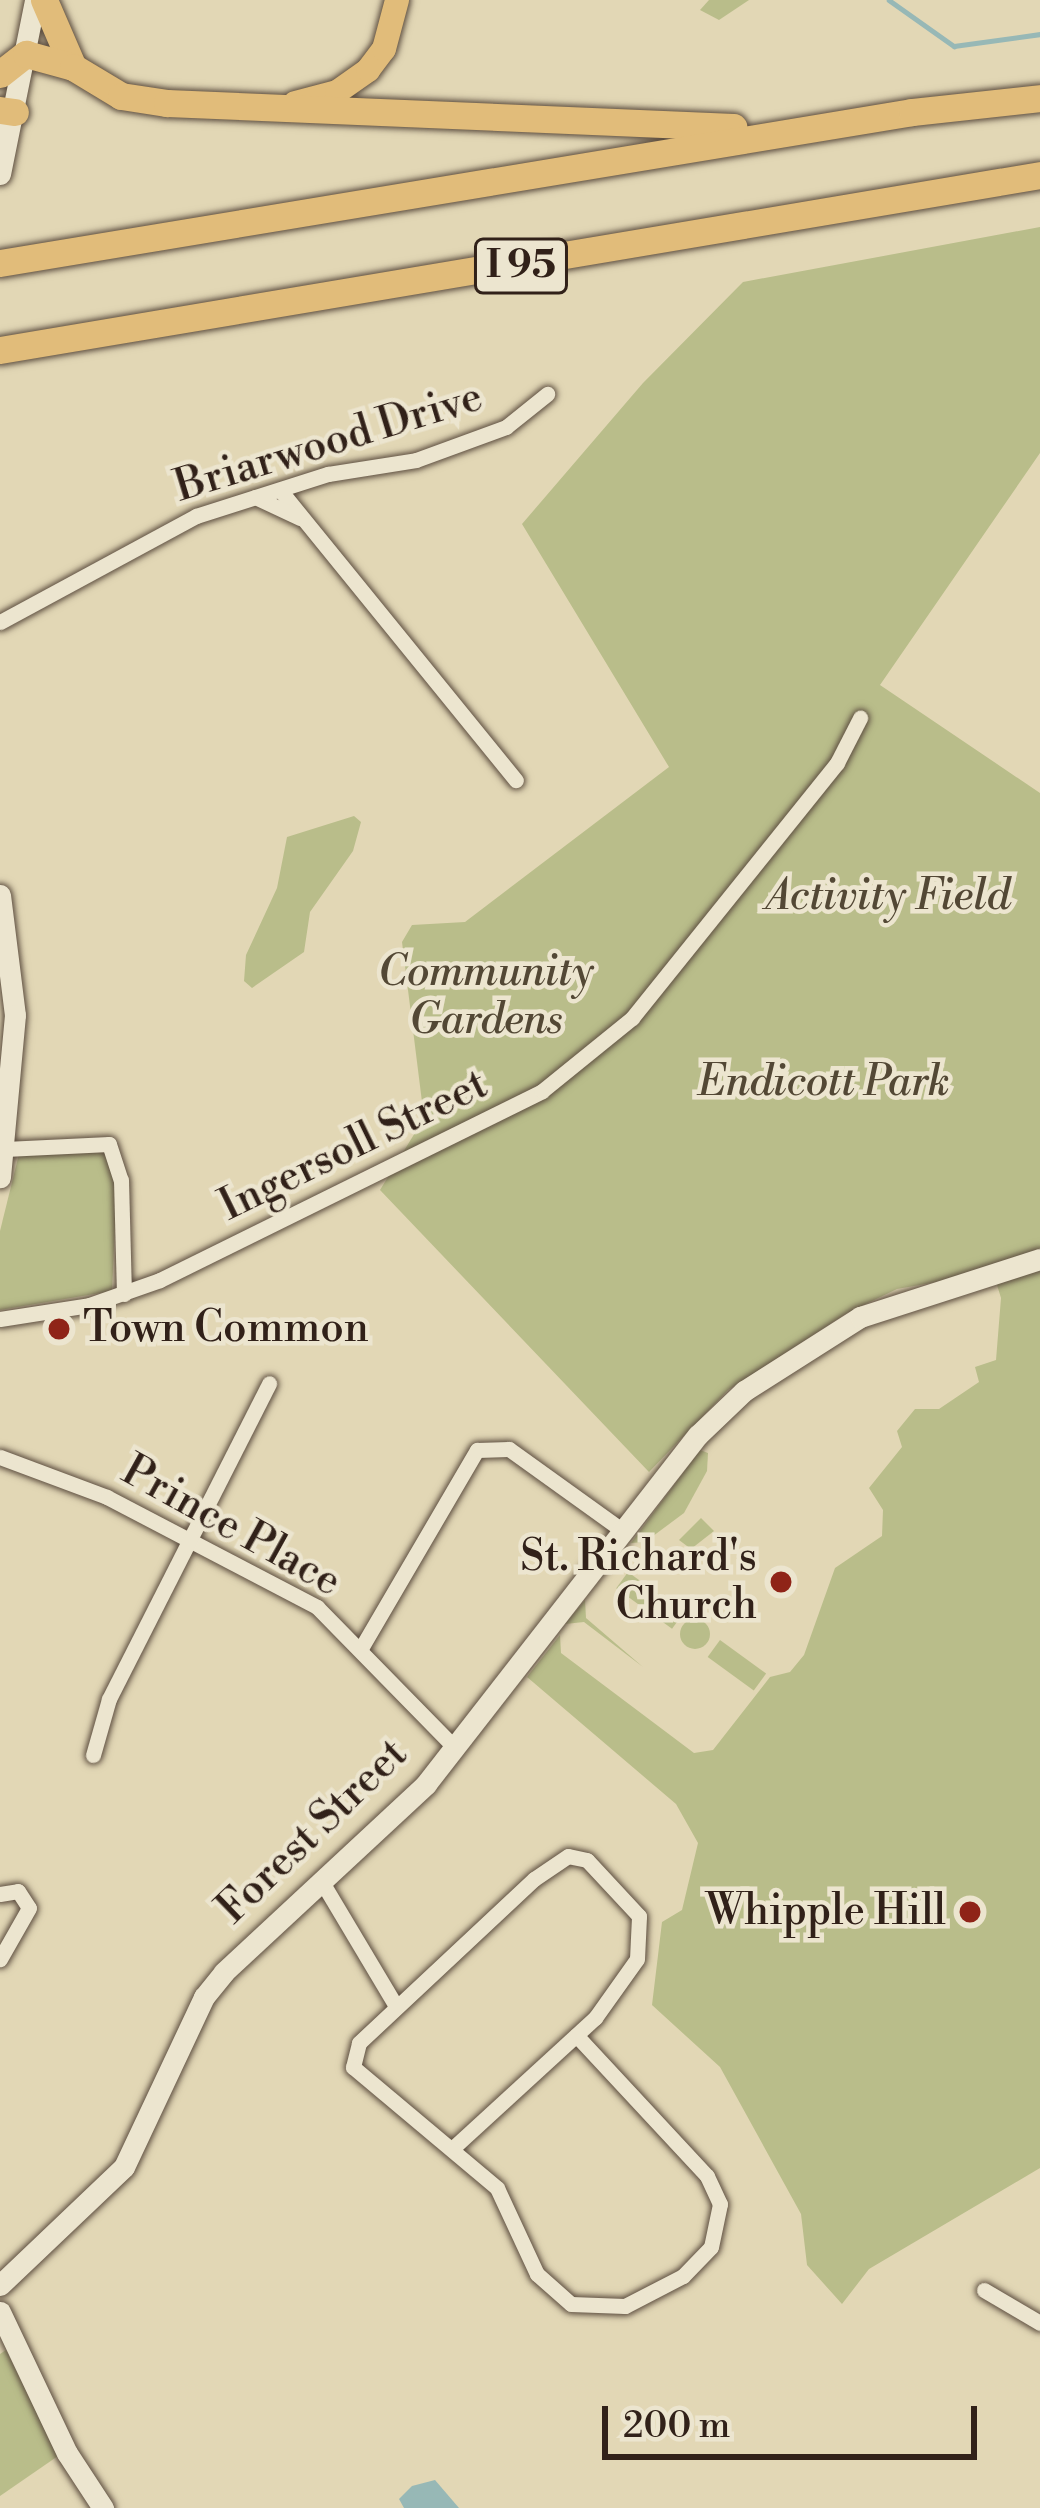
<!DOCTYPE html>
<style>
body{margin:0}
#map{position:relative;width:1040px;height:2508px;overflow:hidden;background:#e2d7b5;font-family:"Libre Bodoni",serif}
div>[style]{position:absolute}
.green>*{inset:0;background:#b9bd8a;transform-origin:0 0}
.round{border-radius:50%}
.water>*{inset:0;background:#97b8b6}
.stream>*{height:4.5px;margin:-2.25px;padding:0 2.25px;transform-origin:2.25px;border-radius:2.25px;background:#97b8b6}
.roads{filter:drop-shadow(0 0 3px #5d4e40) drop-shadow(0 0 3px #5d4e40)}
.street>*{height:15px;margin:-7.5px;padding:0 7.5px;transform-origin:7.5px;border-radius:7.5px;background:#ece5cf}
.secondary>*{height:21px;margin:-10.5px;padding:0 10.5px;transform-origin:10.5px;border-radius:10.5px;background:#ece5cf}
.primary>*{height:24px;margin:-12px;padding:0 12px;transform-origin:12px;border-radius:12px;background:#e1bc7a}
.highway>*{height:27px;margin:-13.5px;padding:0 13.5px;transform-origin:13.5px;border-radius:13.5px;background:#e1bc7a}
.dots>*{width:33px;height:33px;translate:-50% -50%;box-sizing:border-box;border:6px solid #ece5cf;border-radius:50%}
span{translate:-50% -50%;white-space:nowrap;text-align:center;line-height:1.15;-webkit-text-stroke:9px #ece5cf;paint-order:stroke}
.shield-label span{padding:3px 9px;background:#ece5cf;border:3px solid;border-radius:9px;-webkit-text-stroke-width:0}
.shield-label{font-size:39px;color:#312119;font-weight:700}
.street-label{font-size:42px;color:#312119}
.park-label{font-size:42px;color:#534835;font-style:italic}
.poi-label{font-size:42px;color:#312119}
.left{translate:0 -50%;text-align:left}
.right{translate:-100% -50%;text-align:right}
.scale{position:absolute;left:602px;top:2406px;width:375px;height:54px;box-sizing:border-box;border:6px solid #312119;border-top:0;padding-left:15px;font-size:36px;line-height:42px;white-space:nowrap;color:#312119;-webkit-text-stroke:9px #ece5cf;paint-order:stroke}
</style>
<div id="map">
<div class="green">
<i style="clip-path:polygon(709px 0,749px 0,719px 20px,700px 10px)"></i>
<i style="clip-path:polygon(1040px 227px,1040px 453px,880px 685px,1040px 793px,1040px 2168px,869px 2269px,842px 2304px,807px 2265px,801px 2214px,720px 2067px,652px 2005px,662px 1922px,682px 1910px,698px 1843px,676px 1804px,527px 1677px,560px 1635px,561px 1653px,694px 1753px,713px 1750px,770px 1677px,790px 1672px,804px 1655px,835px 1568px,882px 1536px,883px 1510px,869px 1488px,902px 1447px,897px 1431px,915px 1409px,939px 1409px,979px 1382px,975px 1367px,996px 1360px,1001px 1298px,993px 1272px,897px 1289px,847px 1313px,728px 1390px,649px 1472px,380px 1190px,424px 1118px,402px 942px,412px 925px,465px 922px,669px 767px,522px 524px,643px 383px,743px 282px)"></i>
<i style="clip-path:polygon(354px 816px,361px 822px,353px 851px,310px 912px,304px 952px,252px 988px,244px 981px,246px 955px,277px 888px,287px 837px)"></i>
<i style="clip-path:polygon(87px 1145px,107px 1152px,117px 1181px,112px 1291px,0 1310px,0 1231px,19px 1154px)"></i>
<i style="clip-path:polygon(700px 1450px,708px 1453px,707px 1471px,684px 1513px,645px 1542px,631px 1543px)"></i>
<i style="clip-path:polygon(701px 1518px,714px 1531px,691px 1549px,679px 1540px)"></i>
<i style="left:628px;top:1572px;width:69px;height:20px;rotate:36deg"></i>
<i style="clip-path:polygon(585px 1600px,586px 1618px,643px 1667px,584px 1622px,565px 1624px)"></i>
<i class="round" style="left:680px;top:1619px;width:30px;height:30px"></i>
<i style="left:720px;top:1640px;width:57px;height:21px;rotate:36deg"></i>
<i style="clip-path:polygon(6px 2350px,58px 2456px,0 2496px,0 2354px)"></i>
</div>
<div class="water">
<i style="clip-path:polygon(435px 2480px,459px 2508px,404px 2508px,399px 2499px,412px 2486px)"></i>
</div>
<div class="stream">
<i style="left:889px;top:0;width:80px;rotate:35.3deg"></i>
<i style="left:954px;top:46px;width:87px;rotate:-7.9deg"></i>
</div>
<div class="roads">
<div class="street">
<i style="left:280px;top:490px;width:374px;rotate:50.9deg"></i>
<i style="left:255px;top:497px;width:50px;rotate:25deg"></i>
<i style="left:0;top:622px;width:223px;rotate:-28.4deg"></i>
<i style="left:196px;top:516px;width:139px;rotate:-17.7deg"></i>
<i style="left:328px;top:474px;width:89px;rotate:-9deg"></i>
<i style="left:416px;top:460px;width:96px;rotate:-20.1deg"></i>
<i style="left:506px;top:427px;width:53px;rotate:-38.8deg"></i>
<i style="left:5px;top:1149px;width:104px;rotate:-2.8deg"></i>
<i style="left:109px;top:1144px;width:38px;rotate:72deg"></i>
<i style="left:121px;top:1180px;width:114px;rotate:88.5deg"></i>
<i style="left:0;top:1319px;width:90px;rotate:-8.9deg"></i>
<i style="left:89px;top:1305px;width:75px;rotate:-19.4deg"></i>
<i style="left:160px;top:1280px;width:426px;rotate:-26.3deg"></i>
<i style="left:542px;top:1091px;width:116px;rotate:-39deg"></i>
<i style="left:632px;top:1018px;width:327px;rotate:-51.2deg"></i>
<i style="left:837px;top:763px;width:51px;rotate:-62.9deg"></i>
<i style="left:0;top:1457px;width:114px;rotate:20.5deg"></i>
<i style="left:107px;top:1497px;width:237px;rotate:27.6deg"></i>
<i style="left:317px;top:1607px;width:196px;rotate:45.6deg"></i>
<i style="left:360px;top:1650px;width:232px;rotate:-59.7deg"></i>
<i style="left:477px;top:1450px;width:32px;rotate:-2deg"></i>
<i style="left:509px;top:1449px;width:135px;rotate:35.7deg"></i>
<i style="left:93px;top:1755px;width:58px;rotate:-74.1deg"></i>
<i style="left:109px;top:1699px;width:354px;rotate:-63.1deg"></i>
<i style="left:322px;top:1882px;width:144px;rotate:59.2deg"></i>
<i style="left:0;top:1894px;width:18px;rotate:-9deg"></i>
<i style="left:18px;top:1891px;width:20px;rotate:57deg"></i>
<i style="left:29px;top:1908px;width:59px;rotate:119.6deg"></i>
<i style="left:453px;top:2148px;width:193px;rotate:-42.5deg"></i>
<i style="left:595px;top:2018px;width:72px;rotate:-54.6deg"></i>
<i style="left:637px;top:1959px;width:43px;rotate:-87.3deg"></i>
<i style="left:639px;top:1916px;width:76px;rotate:-132.9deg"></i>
<i style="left:587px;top:1860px;width:19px;rotate:-168deg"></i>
<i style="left:568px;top:1856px;width:41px;rotate:145.9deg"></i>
<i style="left:534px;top:1879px;width:240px;rotate:136.9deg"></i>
<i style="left:359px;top:2043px;width:25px;rotate:104deg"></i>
<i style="left:353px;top:2067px;width:188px;rotate:40deg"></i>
<i style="left:497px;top:2188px;width:95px;rotate:65.1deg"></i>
<i style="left:537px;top:2274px;width:45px;rotate:41.4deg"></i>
<i style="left:571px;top:2304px;width:54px;rotate:2.1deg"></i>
<i style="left:625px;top:2306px;width:65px;rotate:-27.3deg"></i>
<i style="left:683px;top:2276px;width:40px;rotate:-46deg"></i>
<i style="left:711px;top:2247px;width:44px;rotate:-78.2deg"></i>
<i style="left:720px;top:2204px;width:31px;rotate:-115deg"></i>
<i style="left:707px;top:2176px;width:192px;rotate:-132.9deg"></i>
<i style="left:984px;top:2290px;width:65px;rotate:30.5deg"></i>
</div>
<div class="secondary">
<i style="left:0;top:174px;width:177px;rotate:-78.6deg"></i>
<i style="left:0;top:895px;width:121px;rotate:82.9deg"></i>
<i style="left:15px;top:1015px;width:163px;rotate:95.3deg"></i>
<i style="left:0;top:2285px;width:171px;rotate:-43.6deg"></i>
<i style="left:124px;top:2167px;width:188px;rotate:-64.8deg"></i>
<i style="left:204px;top:1997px;width:32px;rotate:-51deg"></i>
<i style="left:224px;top:1972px;width:276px;rotate:-42.9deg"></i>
<i style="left:426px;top:1784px;width:442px;rotate:-52.1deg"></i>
<i style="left:698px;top:1435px;width:64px;rotate:-43.7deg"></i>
<i style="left:744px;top:1391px;width:138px;rotate:-32.5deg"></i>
<i style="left:860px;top:1317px;width:189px;rotate:-17.9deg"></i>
<i style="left:0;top:2312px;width:156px;rotate:64.6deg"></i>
<i style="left:67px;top:2453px;width:66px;rotate:56.8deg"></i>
</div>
<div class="primary">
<i style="left:295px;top:103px;width:43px;rotate:-14.7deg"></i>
<i style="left:337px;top:92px;width:38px;rotate:-35deg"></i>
<i style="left:368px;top:70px;width:26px;rotate:-53deg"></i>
<i style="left:384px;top:49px;width:51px;rotate:-75.1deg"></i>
</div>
<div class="highway">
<i style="left:44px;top:0;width:73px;rotate:66.6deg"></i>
<i style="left:0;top:74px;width:33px;rotate:-38deg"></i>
<i style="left:26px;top:54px;width:49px;rotate:15.5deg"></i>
<i style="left:73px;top:67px;width:56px;rotate:31.1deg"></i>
<i style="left:121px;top:96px;width:47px;rotate:8.7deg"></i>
<i style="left:167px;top:103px;width:567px;rotate:2.43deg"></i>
<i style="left:0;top:110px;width:15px;rotate:8deg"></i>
<i style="left:0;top:263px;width:924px;rotate:-9.4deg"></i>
<i style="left:912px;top:112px;width:129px;rotate:-6.2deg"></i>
<i style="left:0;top:350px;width:1055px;rotate:-9.55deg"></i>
</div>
</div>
<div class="dots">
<i style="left:59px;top:1329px;background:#8f2418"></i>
<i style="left:781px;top:1582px;background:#8f2418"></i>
<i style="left:970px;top:1912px;background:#8f2418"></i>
</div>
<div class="shield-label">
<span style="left:521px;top:266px">I 95</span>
</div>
<div class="street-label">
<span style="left:329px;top:443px;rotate:-17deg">Briarwood Drive</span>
<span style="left:354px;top:1146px;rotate:-26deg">Ingersoll Street</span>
<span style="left:231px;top:1527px;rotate:29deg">Prince Place</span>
<span style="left:313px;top:1832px;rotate:-44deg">Forest Street</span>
</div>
<div class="park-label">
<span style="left:888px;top:897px">Activity Field</span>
<span style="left:486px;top:997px">Community<br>Gardens</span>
<span style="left:824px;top:1083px">Endicott Park</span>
</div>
<div class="poi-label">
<span class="left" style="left:83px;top:1329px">Town Common</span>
<span class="right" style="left:757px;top:1582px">St. Richard's<br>Church</span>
<span class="right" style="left:946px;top:1912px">Whipple Hill</span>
</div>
<div class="scale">200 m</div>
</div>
